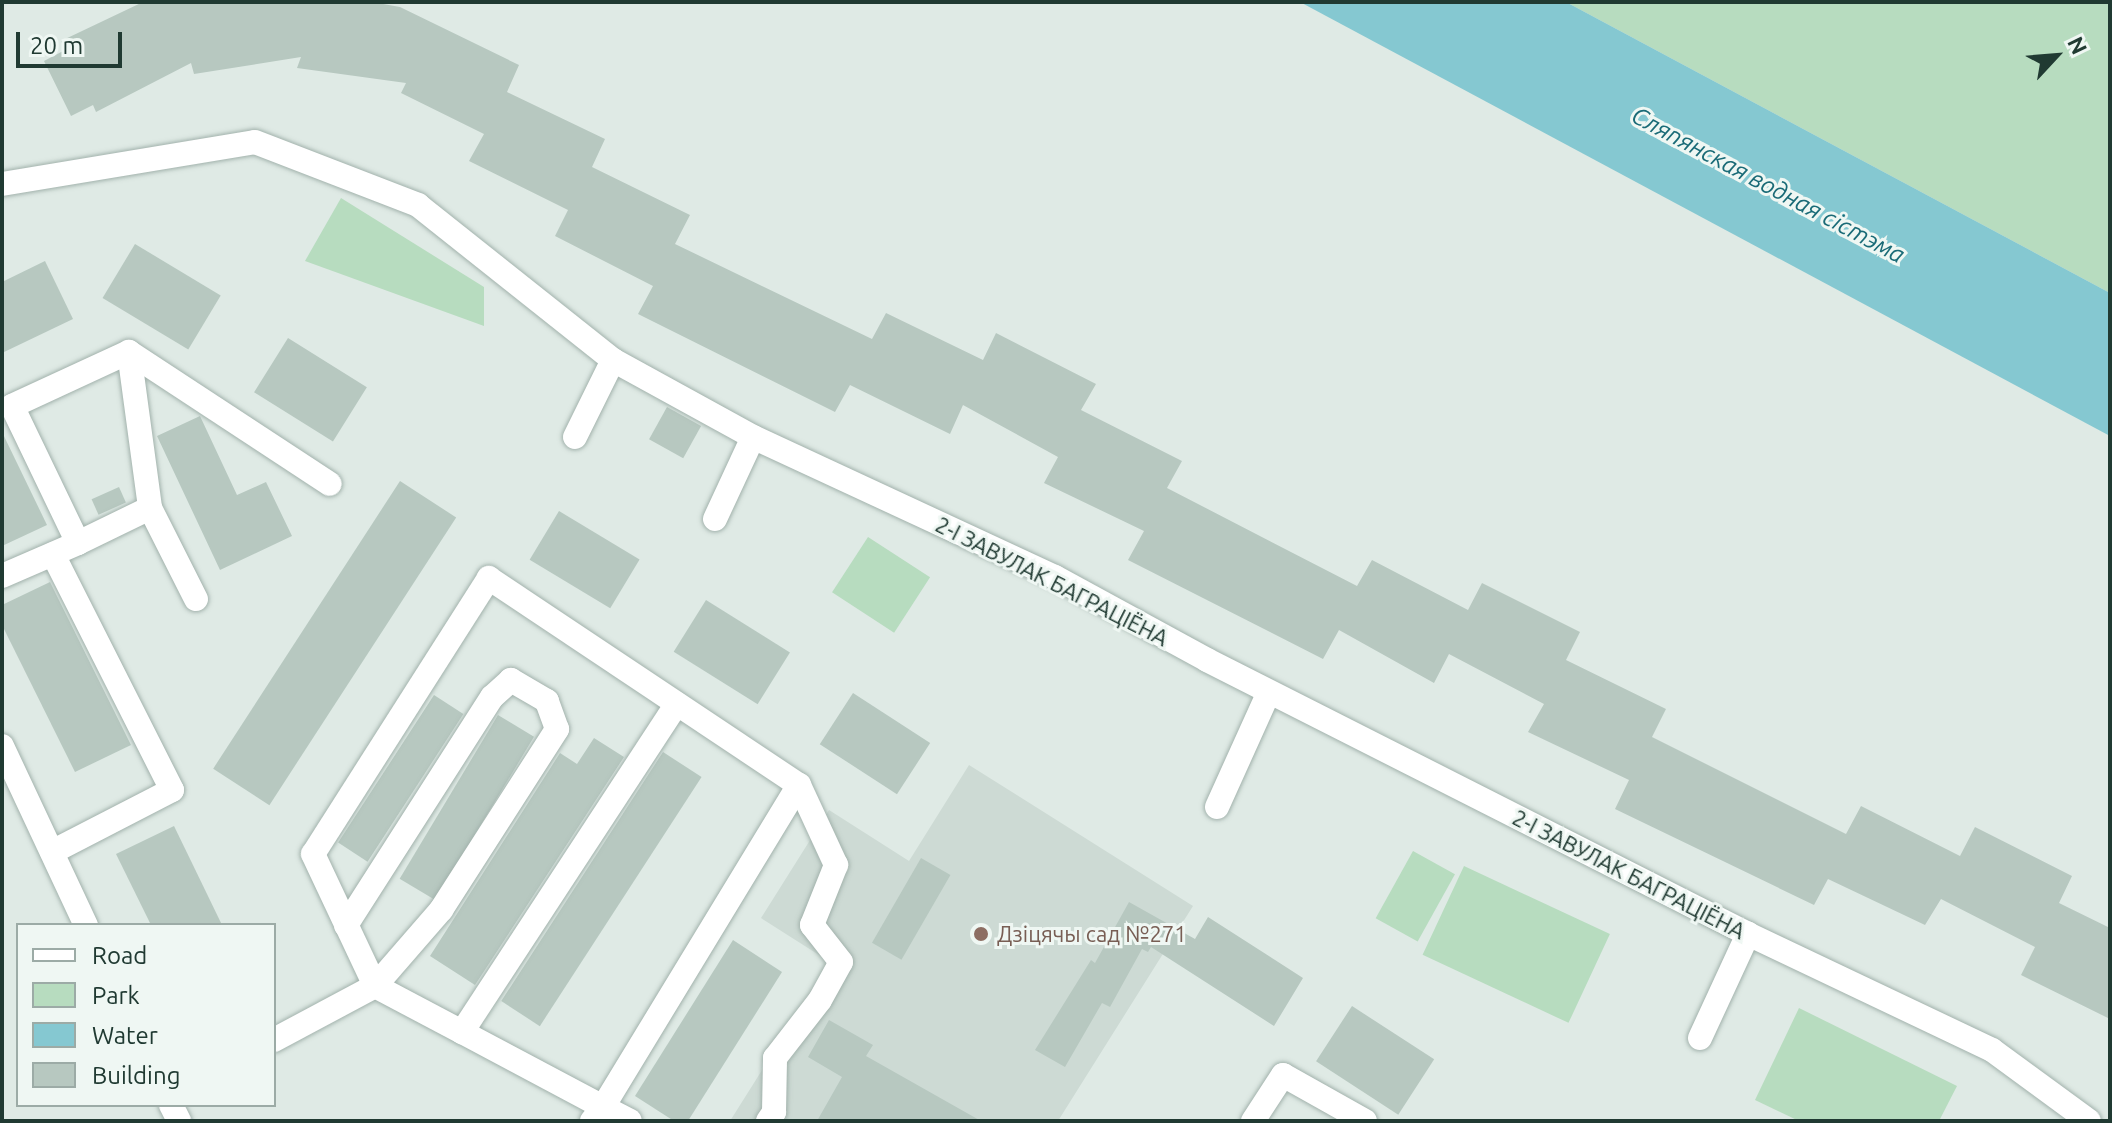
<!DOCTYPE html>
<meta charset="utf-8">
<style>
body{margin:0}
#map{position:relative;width:2112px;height:1123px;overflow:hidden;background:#dfeae5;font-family:Ubuntu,sans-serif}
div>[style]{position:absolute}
.built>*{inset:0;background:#cddad4}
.green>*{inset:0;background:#b7dcbf;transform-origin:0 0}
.water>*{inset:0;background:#85c8d1}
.building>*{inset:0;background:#b7c8c0;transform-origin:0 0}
.roads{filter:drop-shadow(0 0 2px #a2b2ac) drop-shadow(0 0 2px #a2b2ac)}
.minor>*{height:24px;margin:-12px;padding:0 12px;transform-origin:12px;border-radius:12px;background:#fff}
.dots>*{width:22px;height:22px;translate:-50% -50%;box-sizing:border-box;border:4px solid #eff7f3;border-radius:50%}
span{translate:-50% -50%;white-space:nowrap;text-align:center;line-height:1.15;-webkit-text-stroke:6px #eff7f3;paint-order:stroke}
.street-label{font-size:22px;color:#203a32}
.education-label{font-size:22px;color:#785e54}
.left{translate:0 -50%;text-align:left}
.water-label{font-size:24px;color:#1a6b77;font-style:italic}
.frame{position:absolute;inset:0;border:4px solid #203a32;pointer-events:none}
.legend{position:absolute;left:16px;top:923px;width:260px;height:184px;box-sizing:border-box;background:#eff7f3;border:2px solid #9caba6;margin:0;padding:10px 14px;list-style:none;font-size:24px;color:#203a32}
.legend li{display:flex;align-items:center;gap:16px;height:40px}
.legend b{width:40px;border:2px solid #9caba6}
.north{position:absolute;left:2016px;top:16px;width:80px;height:80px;-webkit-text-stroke:6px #eff7f3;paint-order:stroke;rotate:64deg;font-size:22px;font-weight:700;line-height:32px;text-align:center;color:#203a32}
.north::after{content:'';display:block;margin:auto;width:28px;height:36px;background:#203a32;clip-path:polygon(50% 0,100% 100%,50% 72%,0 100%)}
.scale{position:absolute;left:16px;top:32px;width:106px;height:36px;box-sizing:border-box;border:4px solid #203a32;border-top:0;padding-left:10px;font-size:24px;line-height:28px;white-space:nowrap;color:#203a32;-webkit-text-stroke:6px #eff7f3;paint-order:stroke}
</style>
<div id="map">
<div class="built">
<i style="clip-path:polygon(969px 765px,1193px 906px,1058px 1121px,730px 1121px,830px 962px,761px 918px,829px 810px,909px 861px)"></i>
</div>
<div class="green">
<i style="clip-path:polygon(1566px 2px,2110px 2px,2110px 293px)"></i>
<i style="clip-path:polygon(341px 198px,484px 287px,484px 326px,305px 261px)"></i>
<i style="left:868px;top:537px;width:74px;height:66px;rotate:33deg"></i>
<i style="left:1413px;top:851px;width:48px;height:77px;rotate:29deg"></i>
<i style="left:1464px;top:866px;width:161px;height:98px;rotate:25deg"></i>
<i style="clip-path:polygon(1799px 1008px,1957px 1086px,1939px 1121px,1799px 1121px,1755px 1100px)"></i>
</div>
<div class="water">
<i style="clip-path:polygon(1300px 2px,1566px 2px,2110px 293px,2110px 436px)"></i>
</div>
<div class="building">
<i style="clip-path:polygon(143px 2px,372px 2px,400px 7px,519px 65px,507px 92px,605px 139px,592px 167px,690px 215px,675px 244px,872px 339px,886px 313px,983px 360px,996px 333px,1096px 384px,1081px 410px,1182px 461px,1167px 488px,1357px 586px,1372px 560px,1468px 610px,1482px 583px,1580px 632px,1566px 660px,1666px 709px,1652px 737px,1846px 834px,1861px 806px,1960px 856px,1975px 827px,2072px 876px,2059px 903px,2110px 928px,2110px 1019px,2021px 975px,2035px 947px,1941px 899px,1925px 925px,1828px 879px,1814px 905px,1615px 809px,1629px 780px,1528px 732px,1544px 704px,1449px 654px,1434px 683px,1339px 630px,1323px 659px,1128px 560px,1144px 531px,1044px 483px,1058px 457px,963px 405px,950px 434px,850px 385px,835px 412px,638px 314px,653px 286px,555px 236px,568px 210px,469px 161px,484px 134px,401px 93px,406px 83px,297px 68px,301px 57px,194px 74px,191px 63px,96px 112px,93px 105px,71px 116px,44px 61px,65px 50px,61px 41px)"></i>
<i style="left:135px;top:244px;width:100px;height:63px;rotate:31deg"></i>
<i style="clip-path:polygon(45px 261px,73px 319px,2px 353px,2px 282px)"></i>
<i style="left:288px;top:338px;width:93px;height:64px;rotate:32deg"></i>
<i style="left:667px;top:407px;width:39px;height:37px;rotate:29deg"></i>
<i style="clip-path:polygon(200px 416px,237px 495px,266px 482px,292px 536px,220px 570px,157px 436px)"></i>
<i style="clip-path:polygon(2px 432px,47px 525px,2px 546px)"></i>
<i style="left:400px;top:481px;width:67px;height:343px;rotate:33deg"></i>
<i style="left:119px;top:487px;width:17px;height:30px;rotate:66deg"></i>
<i style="left:559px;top:511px;width:94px;height:57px;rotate:31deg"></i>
<i style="clip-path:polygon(50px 582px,131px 745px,75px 772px,2px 625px,2px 605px)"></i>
<i style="left:706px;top:600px;width:99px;height:61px;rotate:32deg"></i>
<i style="left:853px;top:693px;width:92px;height:61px;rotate:33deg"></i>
<i style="left:434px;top:695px;width:35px;height:176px;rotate:33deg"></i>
<i style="left:498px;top:715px;width:42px;height:191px;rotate:31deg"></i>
<i style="clip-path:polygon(594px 738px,624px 757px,475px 985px,430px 956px,560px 753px,577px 764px)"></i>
<i style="left:663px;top:752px;width:46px;height:297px;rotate:33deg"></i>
<i style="clip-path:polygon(174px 826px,191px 861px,222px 925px,151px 925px,116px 854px)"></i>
<i style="left:921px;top:858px;width:34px;height:98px;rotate:30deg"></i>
<i style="clip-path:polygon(1129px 902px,1195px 939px,1208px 917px,1303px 978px,1274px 1026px,1151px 947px,1148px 952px,1142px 949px,1110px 1007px,1102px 1003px,1065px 1067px,1035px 1050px,1091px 960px,1095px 963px)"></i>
<i style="clip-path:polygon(733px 940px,782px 972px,688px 1121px,674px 1121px,635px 1096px)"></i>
<i style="left:1352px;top:1006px;width:98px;height:66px;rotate:33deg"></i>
<i style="clip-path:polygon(829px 1020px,873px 1045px,866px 1056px,981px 1121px,817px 1121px,842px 1077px,808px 1057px)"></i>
</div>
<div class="roads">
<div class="minor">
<i style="left:2px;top:184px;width:256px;rotate:-9.4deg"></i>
<i style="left:255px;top:142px;width:175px;rotate:21.1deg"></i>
<i style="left:418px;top:205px;width:249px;rotate:38.5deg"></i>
<i style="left:613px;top:360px;width:160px;rotate:28.8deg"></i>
<i style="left:753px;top:437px;width:333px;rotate:24.9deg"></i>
<i style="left:1055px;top:577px;width:173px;rotate:28.6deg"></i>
<i style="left:1207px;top:660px;width:606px;rotate:26.86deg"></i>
<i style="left:1748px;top:934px;width:270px;rotate:25.4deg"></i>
<i style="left:1992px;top:1050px;width:120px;rotate:36.2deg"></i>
<i style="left:129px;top:352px;width:157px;rotate:82.3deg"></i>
<i style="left:150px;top:508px;width:102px;rotate:63.2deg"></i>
<i style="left:575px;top:437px;width:86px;rotate:-63.7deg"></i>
<i style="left:715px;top:519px;width:90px;rotate:-65.1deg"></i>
<i style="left:78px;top:543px;width:80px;rotate:-25.9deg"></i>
<i style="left:2px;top:576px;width:83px;rotate:-23.5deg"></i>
<i style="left:78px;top:543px;width:152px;rotate:-115.7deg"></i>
<i style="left:12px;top:406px;width:129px;rotate:-24.8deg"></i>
<i style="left:129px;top:352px;width:240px;rotate:33.3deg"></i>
<i style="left:2px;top:746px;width:198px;rotate:64.9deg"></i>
<i style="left:1217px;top:807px;width:126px;rotate:-65.7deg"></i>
<i style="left:52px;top:852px;width:135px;rotate:-27.3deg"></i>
<i style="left:172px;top:790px;width:264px;rotate:-116.8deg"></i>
<i style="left:462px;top:1032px;width:392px;rotate:-56.8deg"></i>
<i style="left:1700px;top:1038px;width:115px;rotate:-65.2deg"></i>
<i style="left:274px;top:1040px;width:115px;rotate:-28.1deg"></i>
<i style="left:375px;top:986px;width:101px;rotate:-49deg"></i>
<i style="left:441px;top:910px;width:215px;rotate:-57.3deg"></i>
<i style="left:557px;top:729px;width:30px;rotate:-110deg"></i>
<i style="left:547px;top:701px;width:42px;rotate:-149.7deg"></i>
<i style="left:511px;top:680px;width:25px;rotate:138deg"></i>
<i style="left:492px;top:697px;width:271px;rotate:122.6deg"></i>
<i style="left:171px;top:1105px;width:18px;rotate:63deg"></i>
<i style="left:592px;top:1121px;width:18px;rotate:-52deg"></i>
<i style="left:603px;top:1107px;width:377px;rotate:-58.7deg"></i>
<i style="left:799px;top:785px;width:373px;rotate:-146.3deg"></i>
<i style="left:489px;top:578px;width:327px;rotate:122.5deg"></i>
<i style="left:313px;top:854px;width:146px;rotate:64.8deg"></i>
<i style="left:375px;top:986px;width:98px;rotate:27.9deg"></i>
<i style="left:462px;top:1032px;width:160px;rotate:28deg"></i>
<i style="left:603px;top:1107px;width:30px;rotate:27deg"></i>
<i style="left:768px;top:1121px;width:11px;rotate:-56deg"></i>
<i style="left:774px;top:1112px;width:54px;rotate:-88.9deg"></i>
<i style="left:775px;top:1058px;width:73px;rotate:-52.2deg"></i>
<i style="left:820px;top:1000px;width:43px;rotate:-61.1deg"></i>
<i style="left:841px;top:962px;width:47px;rotate:-128.1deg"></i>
<i style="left:812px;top:925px;width:65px;rotate:-68.2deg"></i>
<i style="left:836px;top:865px;width:88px;rotate:-114.8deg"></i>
<i style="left:1253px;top:1121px;width:55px;rotate:-56.9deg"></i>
<i style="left:1283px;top:1075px;width:94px;rotate:29.3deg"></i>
</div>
</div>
<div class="dots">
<i style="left:981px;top:934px;background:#8d6e63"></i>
</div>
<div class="street-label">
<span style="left:1052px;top:581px;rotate:27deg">2-І ЗАВУЛАК БАГРАЦІЁНА</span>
<span style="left:1629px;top:874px;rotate:27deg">2-І ЗАВУЛАК БАГРАЦІЁНА</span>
</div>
<div class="education-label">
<span class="left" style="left:997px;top:934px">Дзіцячы сад №271</span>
</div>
<div class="water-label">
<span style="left:1768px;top:185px;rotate:28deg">Сляпянская водная сістэма</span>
</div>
<div class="frame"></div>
<ul class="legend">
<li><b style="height:10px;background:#fff"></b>Road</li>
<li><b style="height:22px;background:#b7dcbf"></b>Park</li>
<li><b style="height:22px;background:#85c8d1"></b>Water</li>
<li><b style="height:22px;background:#b7c8c0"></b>Building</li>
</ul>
<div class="north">N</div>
<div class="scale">20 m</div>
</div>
